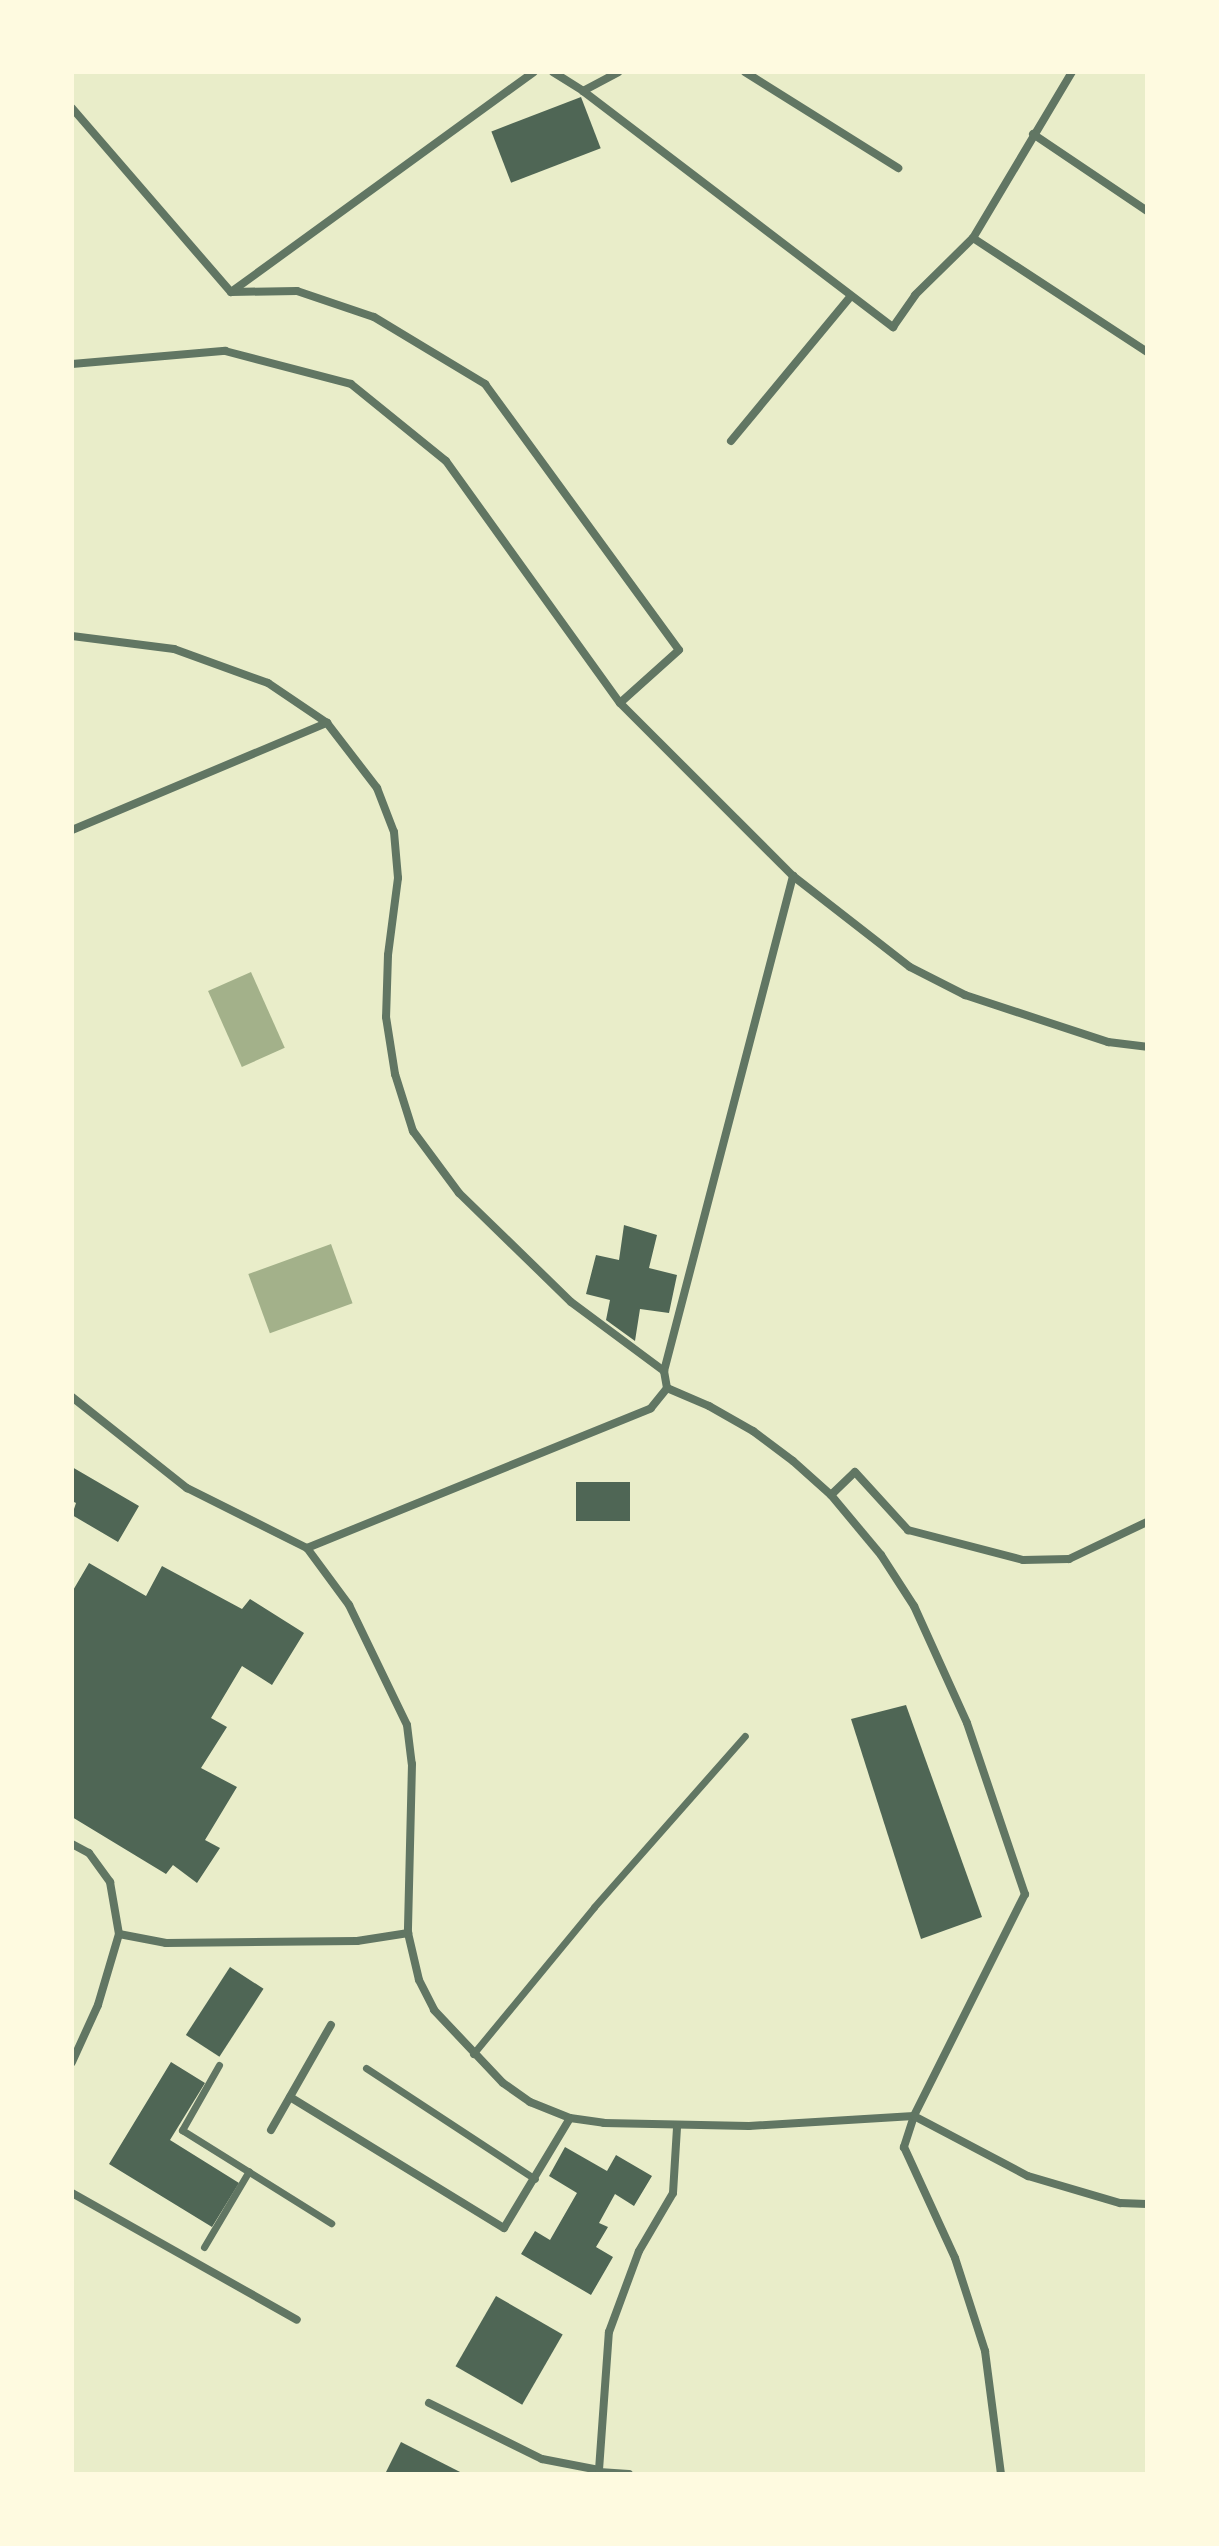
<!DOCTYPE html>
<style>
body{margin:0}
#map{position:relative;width:1219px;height:2546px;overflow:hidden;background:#e9edc9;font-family:Cabin,sans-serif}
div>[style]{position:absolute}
.water>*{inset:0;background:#a3b18a;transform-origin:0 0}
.building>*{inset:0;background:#4f6655;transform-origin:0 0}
.pedestrian>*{height:7px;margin:-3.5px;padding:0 3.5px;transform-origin:3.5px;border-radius:3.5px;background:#617663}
.minor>*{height:8px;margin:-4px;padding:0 4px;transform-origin:4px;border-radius:4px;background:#617663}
span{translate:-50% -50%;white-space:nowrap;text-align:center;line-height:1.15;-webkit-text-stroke:6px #fefae0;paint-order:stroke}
.frame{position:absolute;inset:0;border:74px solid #fefae0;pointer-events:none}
</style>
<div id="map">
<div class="water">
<i style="left:251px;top:972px;width:83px;height:47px;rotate:66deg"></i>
<i style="left:331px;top:1244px;width:63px;height:88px;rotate:70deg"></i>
</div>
<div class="building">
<i style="left:581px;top:97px;width:55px;height:96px;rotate:69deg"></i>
<i style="clip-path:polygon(624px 1225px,657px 1235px,649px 1268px,677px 1275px,669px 1313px,640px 1309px,635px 1341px,606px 1320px,610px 1300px,586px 1294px,596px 1255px,619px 1260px)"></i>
<i style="clip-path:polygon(72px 1467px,139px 1506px,118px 1542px,72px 1515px,76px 1503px,72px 1501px)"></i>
<i style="left:630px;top:1482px;width:39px;height:54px;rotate:90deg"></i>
<i style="clip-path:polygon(89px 1563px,146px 1596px,162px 1566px,242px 1609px,250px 1599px,304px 1633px,272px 1685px,242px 1666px,211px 1718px,227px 1727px,201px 1768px,237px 1787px,205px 1840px,220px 1848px,197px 1883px,173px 1865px,166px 1874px,72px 1817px,72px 1592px)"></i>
<i style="clip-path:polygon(906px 1705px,982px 1917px,921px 1939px,851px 1719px)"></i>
<i style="left:230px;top:1967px;width:40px;height:81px;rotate:33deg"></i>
<i style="clip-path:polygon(171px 2062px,205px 2083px,170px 2140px,239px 2183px,212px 2227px,109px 2164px)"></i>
<i style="clip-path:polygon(565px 2147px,607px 2171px,616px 2155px,652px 2176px,634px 2206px,615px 2194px,599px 2223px,608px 2227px,596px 2247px,613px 2257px,591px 2295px,521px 2254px,535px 2231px,550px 2240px,577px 2193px,549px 2176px)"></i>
<i style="left:496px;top:2296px;width:77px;height:81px;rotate:30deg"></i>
<i style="clip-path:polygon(401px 2442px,464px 2474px,385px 2474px)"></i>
</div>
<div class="pedestrian">
<i style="left:473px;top:2054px;width:190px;rotate:-50.5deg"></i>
<i style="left:594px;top:1907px;width:228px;rotate:-48.6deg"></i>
<i style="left:219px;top:2065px;width:75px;rotate:119.6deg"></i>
<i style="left:182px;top:2130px;width:176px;rotate:32deg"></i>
<i style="left:366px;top:2068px;width:202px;rotate:33.3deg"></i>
<i style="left:204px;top:2247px;width:88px;rotate:-59.4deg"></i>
</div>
<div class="minor">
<i style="left:553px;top:72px;width:36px;rotate:32deg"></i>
<i style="left:583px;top:91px;width:390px;rotate:37.3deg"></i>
<i style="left:893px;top:327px;width:39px;rotate:-55deg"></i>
<i style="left:915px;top:295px;width:81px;rotate:-44.5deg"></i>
<i style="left:973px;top:238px;width:193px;rotate:-59.2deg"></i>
<i style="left:745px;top:72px;width:181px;rotate:32.1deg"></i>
<i style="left:583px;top:91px;width:40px;rotate:-28deg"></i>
<i style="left:72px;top:108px;width:243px;rotate:49.2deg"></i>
<i style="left:231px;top:292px;width:66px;rotate:-0.9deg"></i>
<i style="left:297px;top:291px;width:81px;rotate:18.7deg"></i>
<i style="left:374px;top:317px;width:130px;rotate:31.1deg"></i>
<i style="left:485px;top:384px;width:329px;rotate:53.9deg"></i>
<i style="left:679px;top:650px;width:79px;rotate:138.1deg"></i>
<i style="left:1033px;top:134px;width:138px;rotate:34deg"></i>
<i style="left:973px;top:238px;width:208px;rotate:33.2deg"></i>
<i style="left:231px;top:292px;width:374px;rotate:-36deg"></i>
<i style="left:72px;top:364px;width:154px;rotate:-4.9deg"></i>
<i style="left:225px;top:351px;width:130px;rotate:14.7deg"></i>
<i style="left:351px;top:384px;width:122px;rotate:39deg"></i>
<i style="left:446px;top:461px;width:298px;rotate:54.3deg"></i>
<i style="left:620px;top:703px;width:245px;rotate:45deg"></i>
<i style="left:793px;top:876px;width:148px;rotate:37.9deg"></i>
<i style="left:910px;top:967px;width:62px;rotate:27deg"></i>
<i style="left:965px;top:995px;width:151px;rotate:18.2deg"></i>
<i style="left:1108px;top:1042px;width:39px;rotate:7deg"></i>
<i style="left:731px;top:441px;width:187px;rotate:-50.4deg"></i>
<i style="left:72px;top:636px;width:103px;rotate:7.3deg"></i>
<i style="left:174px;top:649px;width:100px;rotate:19.9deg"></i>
<i style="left:268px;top:683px;width:71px;rotate:34.1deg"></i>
<i style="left:327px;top:723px;width:82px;rotate:52.4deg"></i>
<i style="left:377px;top:788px;width:47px;rotate:68.9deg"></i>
<i style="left:394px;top:832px;width:46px;rotate:85deg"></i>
<i style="left:398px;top:878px;width:78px;rotate:97.4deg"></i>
<i style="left:388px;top:955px;width:62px;rotate:91.8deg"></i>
<i style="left:386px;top:1017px;width:58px;rotate:81deg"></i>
<i style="left:395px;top:1074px;width:60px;rotate:72.5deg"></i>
<i style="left:413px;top:1131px;width:77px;rotate:53.4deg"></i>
<i style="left:459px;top:1193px;width:156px;rotate:44.2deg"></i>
<i style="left:571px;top:1302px;width:116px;rotate:36.6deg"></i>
<i style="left:664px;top:1371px;width:17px;rotate:80deg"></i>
<i style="left:72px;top:830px;width:277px;rotate:-22.8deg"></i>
<i style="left:664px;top:1371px;width:512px;rotate:-75.39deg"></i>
<i style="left:667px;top:1388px;width:46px;rotate:23.2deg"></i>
<i style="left:709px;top:1406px;width:51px;rotate:29.6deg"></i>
<i style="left:753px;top:1431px;width:50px;rotate:36.9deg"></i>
<i style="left:793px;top:1461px;width:51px;rotate:41.8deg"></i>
<i style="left:831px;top:1495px;width:78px;rotate:50.2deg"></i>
<i style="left:881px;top:1555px;width:61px;rotate:57.1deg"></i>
<i style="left:914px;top:1606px;width:128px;rotate:65.6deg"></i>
<i style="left:967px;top:1723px;width:181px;rotate:71.3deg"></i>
<i style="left:1025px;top:1894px;width:248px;rotate:116.6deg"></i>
<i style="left:914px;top:2116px;width:33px;rotate:108deg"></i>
<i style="left:904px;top:2147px;width:122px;rotate:65.3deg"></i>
<i style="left:955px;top:2258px;width:98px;rotate:72.1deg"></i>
<i style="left:985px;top:2351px;width:124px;rotate:82.6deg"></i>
<i style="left:72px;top:1397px;width:147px;rotate:38.4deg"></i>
<i style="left:187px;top:1488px;width:134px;rotate:26.6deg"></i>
<i style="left:307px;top:1548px;width:71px;rotate:53.6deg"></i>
<i style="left:349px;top:1605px;width:133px;rotate:64.2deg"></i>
<i style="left:407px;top:1725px;width:39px;rotate:83deg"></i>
<i style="left:412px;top:1764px;width:169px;rotate:91.4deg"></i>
<i style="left:408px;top:1933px;width:48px;rotate:76.8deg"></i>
<i style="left:419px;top:1980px;width:34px;rotate:63deg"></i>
<i style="left:434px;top:2010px;width:100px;rotate:46.6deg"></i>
<i style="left:503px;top:2083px;width:33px;rotate:35deg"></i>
<i style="left:530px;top:2102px;width:43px;rotate:21.8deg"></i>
<i style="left:570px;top:2118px;width:34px;rotate:8deg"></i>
<i style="left:604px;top:2123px;width:145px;rotate:1.2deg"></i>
<i style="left:749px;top:2126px;width:165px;rotate:-3.5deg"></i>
<i style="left:914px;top:2116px;width:129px;rotate:27.8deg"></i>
<i style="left:1028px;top:2176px;width:96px;rotate:16.4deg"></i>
<i style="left:1120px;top:2203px;width:27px;rotate:2deg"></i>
<i style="left:831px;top:1495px;width:33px;rotate:-44deg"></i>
<i style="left:855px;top:1472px;width:79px;rotate:47.6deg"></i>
<i style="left:908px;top:1530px;width:119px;rotate:14.6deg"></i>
<i style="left:1023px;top:1560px;width:46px;rotate:-1.2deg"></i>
<i style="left:1069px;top:1559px;width:86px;rotate:-25.4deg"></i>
<i style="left:307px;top:1548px;width:371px;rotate:-22.1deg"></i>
<i style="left:651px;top:1408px;width:26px;rotate:-51deg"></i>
<i style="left:72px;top:1844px;width:19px;rotate:28deg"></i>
<i style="left:89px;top:1853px;width:36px;rotate:54deg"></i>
<i style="left:110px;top:1882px;width:53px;rotate:80.2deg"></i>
<i style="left:119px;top:1934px;width:74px;rotate:106.5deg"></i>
<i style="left:98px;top:2005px;width:63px;rotate:114.5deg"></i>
<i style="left:119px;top:1934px;width:48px;rotate:10.8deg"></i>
<i style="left:166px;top:1943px;width:191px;rotate:-0.6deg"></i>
<i style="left:357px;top:1941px;width:52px;rotate:-8.9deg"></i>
<i style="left:290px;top:2097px;width:251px;rotate:31.5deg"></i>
<i style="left:504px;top:2228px;width:128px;rotate:-59deg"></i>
<i style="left:271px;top:2130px;width:121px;rotate:-60.3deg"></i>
<i style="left:72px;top:2193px;width:258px;rotate:29.4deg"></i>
<i style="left:429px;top:2403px;width:126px;rotate:26.4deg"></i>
<i style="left:542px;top:2459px;width:58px;rotate:10.9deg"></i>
<i style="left:599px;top:2470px;width:138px;rotate:-85.9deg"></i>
<i style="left:609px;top:2332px;width:86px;rotate:-69.7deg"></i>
<i style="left:639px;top:2251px;width:67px;rotate:-59.6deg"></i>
<i style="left:673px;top:2193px;width:66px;rotate:-86.5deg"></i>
<i style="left:599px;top:2472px;width:30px;rotate:4deg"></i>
</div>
<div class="frame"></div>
</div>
